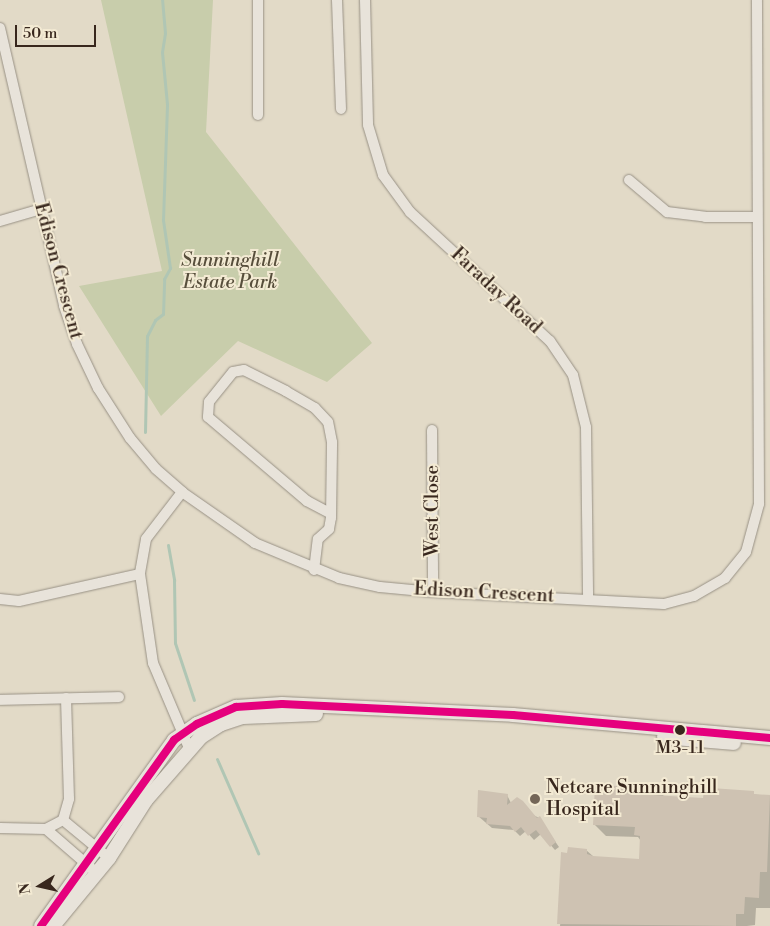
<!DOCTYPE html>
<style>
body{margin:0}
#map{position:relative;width:770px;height:926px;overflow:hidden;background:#e2dac7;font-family:"Libre Bodoni",serif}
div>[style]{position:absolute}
.green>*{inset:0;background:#c8cdab}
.shadow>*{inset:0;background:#0003}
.stream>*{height:3px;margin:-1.5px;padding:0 1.5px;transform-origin:1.5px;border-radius:1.5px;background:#b0c6b4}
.building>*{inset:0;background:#cec2b2}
.roads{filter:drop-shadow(0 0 1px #989185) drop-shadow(0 0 1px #989185)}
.minor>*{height:10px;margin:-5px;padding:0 5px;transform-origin:5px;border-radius:5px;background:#e8e3da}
.secondary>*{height:14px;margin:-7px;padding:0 7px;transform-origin:7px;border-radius:7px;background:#e8e3da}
.bus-1>*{height:8px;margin:-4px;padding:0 4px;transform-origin:4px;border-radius:4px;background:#e5007d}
.dots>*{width:14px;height:14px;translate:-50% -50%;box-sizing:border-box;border:2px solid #f3ead3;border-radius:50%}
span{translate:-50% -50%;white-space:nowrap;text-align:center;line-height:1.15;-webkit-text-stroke:4px #f3ead3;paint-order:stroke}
.bus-label{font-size:18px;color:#38271d}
.park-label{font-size:19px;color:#574e3b;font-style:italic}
.street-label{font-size:19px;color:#38271d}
.poi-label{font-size:19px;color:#38271d}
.left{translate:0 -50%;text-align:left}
.north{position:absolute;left:15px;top:861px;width:50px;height:50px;-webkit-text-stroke:4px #f3ead3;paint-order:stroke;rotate:260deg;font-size:14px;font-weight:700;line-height:20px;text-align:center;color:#38271d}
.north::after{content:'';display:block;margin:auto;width:18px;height:22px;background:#38271d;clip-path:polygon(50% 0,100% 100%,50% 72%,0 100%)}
.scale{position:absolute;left:15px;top:25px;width:81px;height:22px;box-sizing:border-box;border:2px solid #38271d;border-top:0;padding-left:6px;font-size:15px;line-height:18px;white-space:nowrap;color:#38271d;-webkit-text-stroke:4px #f3ead3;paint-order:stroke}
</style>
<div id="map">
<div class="green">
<i style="clip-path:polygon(101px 0,213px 0,206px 132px,372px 343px,327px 382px,238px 341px,161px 416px,79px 286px,162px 271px)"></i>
</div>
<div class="shadow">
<i style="clip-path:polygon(597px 786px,653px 786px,665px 797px,704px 799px,711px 790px,770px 796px,770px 908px,756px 908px,755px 925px,747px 926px,560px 926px,568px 854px,586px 850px,594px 857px,640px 860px,641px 841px,638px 837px,606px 836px,594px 824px)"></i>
<i style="clip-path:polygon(507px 795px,511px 803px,539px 818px,559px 847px,555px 850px,541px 834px,534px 840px,526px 831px,520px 836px,514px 830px,492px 828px,478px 816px)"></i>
</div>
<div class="stream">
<i style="left:145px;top:432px;width:96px;rotate:-88.8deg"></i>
<i style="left:147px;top:336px;width:18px;rotate:-63deg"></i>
<i style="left:155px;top:320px;width:10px;rotate:-37deg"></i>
<i style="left:163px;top:314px;width:35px;rotate:-88deg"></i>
<i style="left:164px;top:279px;width:13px;rotate:-61deg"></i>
<i style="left:170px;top:268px;width:49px;rotate:-98.3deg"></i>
<i style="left:163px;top:220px;width:116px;rotate:-88deg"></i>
<i style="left:167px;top:104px;width:52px;rotate:-95.5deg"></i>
<i style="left:162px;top:52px;width:19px;rotate:-81deg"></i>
<i style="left:165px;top:33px;width:33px;rotate:-95deg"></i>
<i style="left:168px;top:545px;width:36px;rotate:80deg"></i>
<i style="left:174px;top:580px;width:63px;rotate:89.1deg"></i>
<i style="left:175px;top:643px;width:60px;rotate:71.6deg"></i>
<i style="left:217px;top:759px;width:103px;rotate:66.4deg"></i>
</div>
<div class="building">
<i style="clip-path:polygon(643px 784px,654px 785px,653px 795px,703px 798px,704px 789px,711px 788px,754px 791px,754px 794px,770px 795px,767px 872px,760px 872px,759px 898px,745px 897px,744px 914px,736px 914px,736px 926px,557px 924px,561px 852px,567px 853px,568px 847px,587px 849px,587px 854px,593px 856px,639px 859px,640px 836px,634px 835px,635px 827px,593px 825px,595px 785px,643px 787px)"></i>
<i style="clip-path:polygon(478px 790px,508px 794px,507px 805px,517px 797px,523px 801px,537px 818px,540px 816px,556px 842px,550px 847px,536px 830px,528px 836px,521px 827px,515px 832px,510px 826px,486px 824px,487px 818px,477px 817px)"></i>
</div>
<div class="roads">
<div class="minor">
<i style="left:258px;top:0;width:115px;rotate:90deg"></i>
<i style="left:337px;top:0;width:109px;rotate:87.9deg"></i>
<i style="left:365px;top:0;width:125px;rotate:88.6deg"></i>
<i style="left:368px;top:125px;width:52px;rotate:73.3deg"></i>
<i style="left:383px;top:175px;width:46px;rotate:53.9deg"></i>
<i style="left:410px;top:212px;width:190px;rotate:42.7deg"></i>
<i style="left:550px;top:341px;width:41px;rotate:55.9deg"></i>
<i style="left:573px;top:375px;width:54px;rotate:76deg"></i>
<i style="left:586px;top:427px;width:171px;rotate:89.3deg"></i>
<i style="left:0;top:28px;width:285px;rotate:77deg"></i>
<i style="left:64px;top:306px;width:40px;rotate:71.1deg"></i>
<i style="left:77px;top:344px;width:49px;rotate:64.5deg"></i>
<i style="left:98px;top:388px;width:59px;rotate:57.4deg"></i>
<i style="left:130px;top:438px;width:40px;rotate:50deg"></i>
<i style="left:156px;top:469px;width:35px;rotate:41deg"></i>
<i style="left:182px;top:492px;width:89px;rotate:34.9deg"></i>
<i style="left:255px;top:543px;width:91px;rotate:22.6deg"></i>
<i style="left:339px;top:578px;width:42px;rotate:12.4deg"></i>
<i style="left:380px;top:587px;width:53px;rotate:5.4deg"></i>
<i style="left:433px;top:592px;width:231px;rotate:3deg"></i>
<i style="left:664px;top:604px;width:31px;rotate:-15deg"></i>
<i style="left:694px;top:596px;width:36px;rotate:-30deg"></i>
<i style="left:725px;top:578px;width:33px;rotate:-51deg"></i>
<i style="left:746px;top:552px;width:50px;rotate:-74.8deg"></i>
<i style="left:759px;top:504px;width:504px;rotate:-90.23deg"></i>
<i style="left:629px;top:180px;width:50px;rotate:40.1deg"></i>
<i style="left:667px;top:212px;width:38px;rotate:7deg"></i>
<i style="left:705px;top:217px;width:52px"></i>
<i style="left:0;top:221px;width:43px;rotate:-16.3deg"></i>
<i style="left:432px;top:430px;width:162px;rotate:89.6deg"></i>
<i style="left:182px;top:492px;width:59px;rotate:127.5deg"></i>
<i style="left:146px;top:539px;width:36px;rotate:100deg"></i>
<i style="left:140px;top:574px;width:90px;rotate:81.7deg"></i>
<i style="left:153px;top:663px;width:92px;rotate:67deg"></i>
<i style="left:314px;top:570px;width:31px;rotate:-83deg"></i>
<i style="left:318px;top:539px;width:15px;rotate:-42deg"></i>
<i style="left:329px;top:529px;width:11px;rotate:-80deg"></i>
<i style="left:331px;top:518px;width:76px;rotate:-89.2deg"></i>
<i style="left:332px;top:442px;width:20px;rotate:-101deg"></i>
<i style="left:328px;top:422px;width:19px;rotate:-133deg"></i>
<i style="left:315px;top:408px;width:34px;rotate:-150deg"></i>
<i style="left:286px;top:391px;width:47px;rotate:-153.4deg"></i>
<i style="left:244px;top:370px;width:11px;rotate:170deg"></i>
<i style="left:233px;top:372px;width:38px;rotate:129deg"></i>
<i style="left:209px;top:402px;width:15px;rotate:94deg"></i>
<i style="left:208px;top:417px;width:130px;rotate:40.3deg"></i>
<i style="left:307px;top:501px;width:27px;rotate:28deg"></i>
<i style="left:0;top:599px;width:19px;rotate:6deg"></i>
<i style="left:19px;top:601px;width:124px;rotate:-12.6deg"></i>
<i style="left:0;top:700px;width:119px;rotate:-1.4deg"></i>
<i style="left:63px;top:820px;width:60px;rotate:39.6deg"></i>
<i style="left:0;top:828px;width:46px;rotate:1.2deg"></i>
<i style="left:46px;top:829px;width:19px;rotate:-28deg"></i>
<i style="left:63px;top:820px;width:22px;rotate:-74deg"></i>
<i style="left:69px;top:799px;width:101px;rotate:-91.7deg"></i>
<i style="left:46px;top:829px;width:60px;rotate:40.9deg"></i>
</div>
<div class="secondary">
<i style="left:664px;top:737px;width:70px;rotate:4.9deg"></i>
<i style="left:41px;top:926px;width:229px;rotate:-54.4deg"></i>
<i style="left:174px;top:740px;width:28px;rotate:-35deg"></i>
<i style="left:197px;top:724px;width:43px;rotate:-23.6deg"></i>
<i style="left:236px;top:707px;width:46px;rotate:-3.7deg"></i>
<i style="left:282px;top:704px;width:231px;rotate:2.7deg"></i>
<i style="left:513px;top:715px;width:258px;rotate:5.1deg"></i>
<i style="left:53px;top:926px;width:88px;rotate:-50.5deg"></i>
<i style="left:109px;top:858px;width:69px;rotate:-57.5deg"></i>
<i style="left:146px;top:800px;width:84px;rotate:-48.9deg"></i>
<i style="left:201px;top:737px;width:24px;rotate:-33deg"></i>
<i style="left:221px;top:724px;width:23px;rotate:-18deg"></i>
<i style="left:243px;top:717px;width:73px;rotate:-2.4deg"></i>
</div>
</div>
<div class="bus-1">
<i style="left:41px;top:926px;width:229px;rotate:-54.4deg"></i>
<i style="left:174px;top:740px;width:28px;rotate:-35deg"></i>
<i style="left:197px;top:724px;width:43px;rotate:-23.6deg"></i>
<i style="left:236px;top:707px;width:46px;rotate:-3.7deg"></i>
<i style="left:282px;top:704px;width:231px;rotate:2.7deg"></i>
<i style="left:513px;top:715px;width:258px;rotate:5.1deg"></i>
</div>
<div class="dots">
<i style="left:680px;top:730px;background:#38271d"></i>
<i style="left:535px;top:799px;background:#746658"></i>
</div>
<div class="bus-label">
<span style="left:680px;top:748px">M3-11</span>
</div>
<div class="park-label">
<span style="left:230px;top:272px">Sunninghill<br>Estate Park</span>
</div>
<div class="street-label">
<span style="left:58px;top:271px;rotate:75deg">Edison Crescent</span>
<span style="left:496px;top:291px;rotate:43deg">Faraday Road</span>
<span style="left:433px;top:511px;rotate:-90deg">West Close</span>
<span style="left:484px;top:593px;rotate:3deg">Edison Crescent</span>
</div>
<div class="poi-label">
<span class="left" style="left:546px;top:799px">Netcare Sunninghill<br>Hospital</span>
</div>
<div class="north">N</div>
<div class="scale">50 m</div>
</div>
